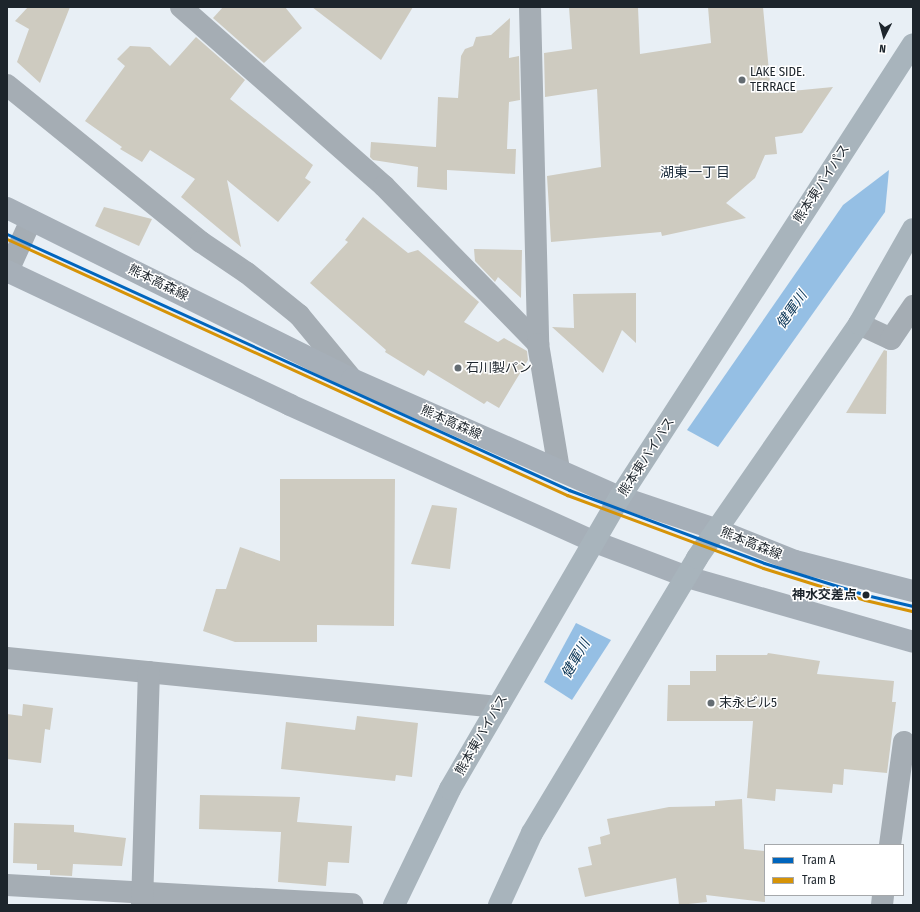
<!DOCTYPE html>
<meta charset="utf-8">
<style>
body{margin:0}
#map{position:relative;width:920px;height:912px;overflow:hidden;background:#e8eff5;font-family:"Fira Sans Condensed","Noto Sans JP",sans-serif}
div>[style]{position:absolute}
.water>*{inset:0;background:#95bfe4}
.building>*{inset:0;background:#cecbc0}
.street>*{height:22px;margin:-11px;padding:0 11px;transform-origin:11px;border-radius:11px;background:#a5adb4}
.primary>*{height:22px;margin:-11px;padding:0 11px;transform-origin:11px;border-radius:11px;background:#a6afb8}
.highway>*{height:22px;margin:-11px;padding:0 11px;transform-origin:11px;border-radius:11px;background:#a8b4bc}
.tram-1>*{height:3px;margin:-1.5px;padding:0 1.5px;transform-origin:1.5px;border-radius:1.5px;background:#0065bd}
.tram-2>*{height:3px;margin:-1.5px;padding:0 1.5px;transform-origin:1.5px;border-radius:1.5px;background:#d69307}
.dots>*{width:11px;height:11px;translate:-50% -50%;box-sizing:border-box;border:2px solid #fff;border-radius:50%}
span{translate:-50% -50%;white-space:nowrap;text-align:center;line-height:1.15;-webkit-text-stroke:3px #fff;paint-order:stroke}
.poi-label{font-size:13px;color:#1d252c}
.left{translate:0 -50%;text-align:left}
.street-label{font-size:13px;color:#1d252c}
.stop-label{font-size:13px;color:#1d252c;font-weight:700}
.right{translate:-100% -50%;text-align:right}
.neighbourhood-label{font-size:14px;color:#1d2d3c}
.water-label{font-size:14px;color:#0b3657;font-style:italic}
.frame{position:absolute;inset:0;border:8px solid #1d252c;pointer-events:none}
.legend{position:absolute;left:764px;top:844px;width:140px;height:52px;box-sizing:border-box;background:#fff;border:1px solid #a5a8ab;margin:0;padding:5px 7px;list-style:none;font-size:12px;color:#1d252c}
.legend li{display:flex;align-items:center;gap:8px;height:20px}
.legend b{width:20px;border:1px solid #a5a8ab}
.north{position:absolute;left:864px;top:16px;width:40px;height:40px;-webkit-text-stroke:3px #fff;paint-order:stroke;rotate:186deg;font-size:11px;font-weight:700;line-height:16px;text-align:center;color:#1d252c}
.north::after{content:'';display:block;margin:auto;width:14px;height:18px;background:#1d252c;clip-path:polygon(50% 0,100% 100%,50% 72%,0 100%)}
</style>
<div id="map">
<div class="water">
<i style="clip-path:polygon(889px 170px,885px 212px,718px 447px,687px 430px,843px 205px)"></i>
<i style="clip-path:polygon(576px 623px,611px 640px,572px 700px,544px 682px)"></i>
</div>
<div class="building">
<i style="clip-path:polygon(28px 7px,70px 7px,40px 83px,17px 62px,29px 29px,15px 21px)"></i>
<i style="clip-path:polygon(223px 7px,285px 7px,302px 28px,264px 63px,213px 18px)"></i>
<i style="clip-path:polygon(312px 7px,413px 7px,381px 60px)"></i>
<i style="clip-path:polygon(569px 7px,638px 7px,640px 54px,711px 43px,708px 7px,763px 7px,771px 93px,833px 87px,802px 133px,775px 137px,777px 154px,765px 155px,755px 178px,726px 203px,746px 218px,662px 236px,661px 232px,551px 242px,547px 176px,601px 167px,597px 89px,545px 97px,544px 53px,572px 49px)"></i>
<i style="clip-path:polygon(510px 18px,509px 58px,519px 56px,520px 100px,509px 102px,507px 149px,516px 149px,515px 174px,447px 170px,447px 190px,417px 187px,418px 167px,373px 160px,370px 157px,371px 142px,436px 147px,438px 97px,458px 98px,461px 56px,465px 49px,473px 46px,476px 37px,491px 35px)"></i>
<i style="clip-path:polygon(196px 37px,245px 80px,230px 99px,313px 165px,305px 178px,311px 182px,278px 222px,227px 180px,241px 247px,181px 197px,195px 179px,150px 150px,142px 162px,120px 149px,122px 147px,85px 121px,125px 66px,117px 59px,130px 46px,150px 47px,170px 66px)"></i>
<i style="clip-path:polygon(104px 207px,152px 219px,139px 246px,95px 226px)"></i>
<i style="clip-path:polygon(363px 217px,408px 253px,418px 250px,479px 302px,464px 322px,498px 342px,504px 338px,527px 351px,528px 360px,499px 408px,487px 401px,484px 404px,428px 370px,424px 376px,385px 352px,386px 350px,310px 283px,348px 242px,345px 240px)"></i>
<i style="clip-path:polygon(474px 249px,522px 250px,521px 298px,498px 277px,495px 282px,475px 261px)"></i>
<i style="clip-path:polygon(636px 293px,636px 343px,622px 330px,603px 373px,552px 327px,574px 328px,573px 294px)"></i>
<i style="clip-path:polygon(884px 350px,887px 351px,886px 414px,846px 413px)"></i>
<i style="clip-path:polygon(280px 479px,395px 479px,394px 626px,317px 625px,317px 642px,235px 642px,203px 631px,216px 589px,226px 589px,240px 547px,280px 561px)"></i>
<i style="clip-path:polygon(432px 505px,457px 508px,450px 569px,411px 564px)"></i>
<i style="clip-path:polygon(768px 653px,820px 661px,817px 674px,894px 681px,892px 702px,896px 702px,887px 773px,844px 769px,843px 785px,833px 784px,832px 793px,776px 789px,775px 801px,747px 798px,753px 721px,667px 721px,668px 685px,690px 685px,690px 671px,716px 671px,716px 655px,767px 655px)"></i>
<i style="clip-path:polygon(23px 704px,53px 708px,50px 730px,45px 729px,41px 763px,7px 759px,7px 714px,22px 716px)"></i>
<i style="clip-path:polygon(357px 716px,418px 723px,412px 777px,396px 775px,395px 781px,281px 769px,286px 722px,355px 730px)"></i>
<i style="clip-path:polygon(200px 795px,300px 797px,297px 822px,352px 826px,349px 863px,328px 862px,326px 886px,278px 882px,281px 832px,199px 829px)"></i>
<i style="clip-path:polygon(742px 799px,744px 849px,765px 851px,765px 902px,706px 895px,707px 902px,679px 905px,676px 878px,585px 897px,578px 868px,592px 865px,588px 847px,601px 844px,600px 837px,610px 834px,607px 819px,669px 807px,715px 806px,715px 801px)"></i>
<i style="clip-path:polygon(14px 823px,74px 825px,74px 832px,126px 838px,122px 866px,73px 864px,72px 876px,50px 875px,50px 870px,37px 870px,37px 864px,13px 863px)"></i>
</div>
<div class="street">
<i style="left:181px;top:7px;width:271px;rotate:41.4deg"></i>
<i style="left:384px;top:186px;width:221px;rotate:45.7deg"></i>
<i style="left:530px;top:7px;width:337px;rotate:88.6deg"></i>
<i style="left:538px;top:344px;width:128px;rotate:80.5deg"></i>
<i style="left:7px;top:85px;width:250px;rotate:39deg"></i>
<i style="left:201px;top:242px;width:55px;rotate:34deg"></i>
<i style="left:247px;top:273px;width:67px;rotate:38.9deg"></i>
<i style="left:299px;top:315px;width:83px;rotate:50.4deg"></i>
<i style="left:7px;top:273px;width:58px;rotate:-65.6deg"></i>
<i style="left:859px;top:324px;width:35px;rotate:25deg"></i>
<i style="left:891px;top:339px;width:40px;rotate:-56deg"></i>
<i style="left:7px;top:658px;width:493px;rotate:5.7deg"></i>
<i style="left:890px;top:845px;width:104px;rotate:-82.3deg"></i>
<i style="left:7px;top:885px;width:346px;rotate:3.2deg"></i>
<i style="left:142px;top:905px;width:233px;rotate:-88.3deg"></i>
<i style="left:882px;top:905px;width:10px;rotate:-84deg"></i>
</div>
<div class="primary">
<i style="left:7px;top:208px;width:385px;rotate:26.4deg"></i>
<i style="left:352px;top:379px;width:293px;rotate:23.8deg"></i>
<i style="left:620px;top:497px;width:100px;rotate:18.6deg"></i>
<i style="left:715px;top:529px;width:86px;rotate:21.8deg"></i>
<i style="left:795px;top:561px;width:122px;rotate:14.3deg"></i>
<i style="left:7px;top:271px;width:313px;rotate:25.3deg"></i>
<i style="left:290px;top:405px;width:334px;rotate:24.2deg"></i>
<i style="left:595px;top:542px;width:98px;rotate:20.8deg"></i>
<i style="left:687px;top:577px;width:235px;rotate:16deg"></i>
</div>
<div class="highway">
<i style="left:394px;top:905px;width:129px;rotate:-64.2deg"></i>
<i style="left:450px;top:789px;width:338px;rotate:-59.8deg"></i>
<i style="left:620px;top:497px;width:539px;rotate:-57.11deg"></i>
<i style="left:499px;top:905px;width:79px;rotate:-65.4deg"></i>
<i style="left:532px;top:833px;width:321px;rotate:-59deg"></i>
<i style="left:697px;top:558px;width:285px;rotate:-55.3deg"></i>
<i style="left:859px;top:324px;width:109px;rotate:-60.4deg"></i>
</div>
<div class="tram-1">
<i style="left:7px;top:234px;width:618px;rotate:24.49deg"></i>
<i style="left:569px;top:490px;width:208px;rotate:20.5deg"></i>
<i style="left:764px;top:563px;width:107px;rotate:17.4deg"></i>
<i style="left:866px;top:595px;width:48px;rotate:13.2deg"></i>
</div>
<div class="tram-2">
<i style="left:7px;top:239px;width:616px;rotate:24.57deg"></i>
<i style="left:567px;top:495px;width:209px;rotate:20.4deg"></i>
<i style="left:763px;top:568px;width:107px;rotate:17.4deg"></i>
<i style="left:865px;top:600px;width:48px;rotate:13.2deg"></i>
</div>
<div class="dots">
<i style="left:742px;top:80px;background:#646c72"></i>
<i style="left:458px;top:368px;background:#646c72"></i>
<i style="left:866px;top:595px;background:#1d252c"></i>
<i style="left:711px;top:703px;background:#646c72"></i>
</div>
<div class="poi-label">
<span class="left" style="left:750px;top:80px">LAKE SIDE.<br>TERRACE</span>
<span class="left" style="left:466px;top:368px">石川製パン</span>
<span class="left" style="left:719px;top:703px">末永ビル5</span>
</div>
<div class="street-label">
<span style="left:822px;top:184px;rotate:-57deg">熊本東バイパス</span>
<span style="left:158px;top:283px;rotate:26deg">熊本高森線</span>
<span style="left:451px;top:423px;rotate:24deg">熊本高森線</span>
<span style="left:647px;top:457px;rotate:-57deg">熊本東バイパス</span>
<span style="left:751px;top:544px;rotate:22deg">熊本高森線</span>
<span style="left:482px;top:735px;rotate:-60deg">熊本東バイパス</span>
</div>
<div class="stop-label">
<span class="right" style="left:857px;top:595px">神水交差点</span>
</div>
<div class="neighbourhood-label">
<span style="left:695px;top:173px">湖東一丁目</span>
</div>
<div class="water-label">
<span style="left:792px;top:310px;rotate:-55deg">健軍川</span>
<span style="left:576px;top:659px;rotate:-60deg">健軍川</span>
</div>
<div class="frame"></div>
<ul class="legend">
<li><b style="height:5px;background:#0065bd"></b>Tram A</li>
<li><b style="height:5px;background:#d69307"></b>Tram B</li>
</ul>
<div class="north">N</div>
</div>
